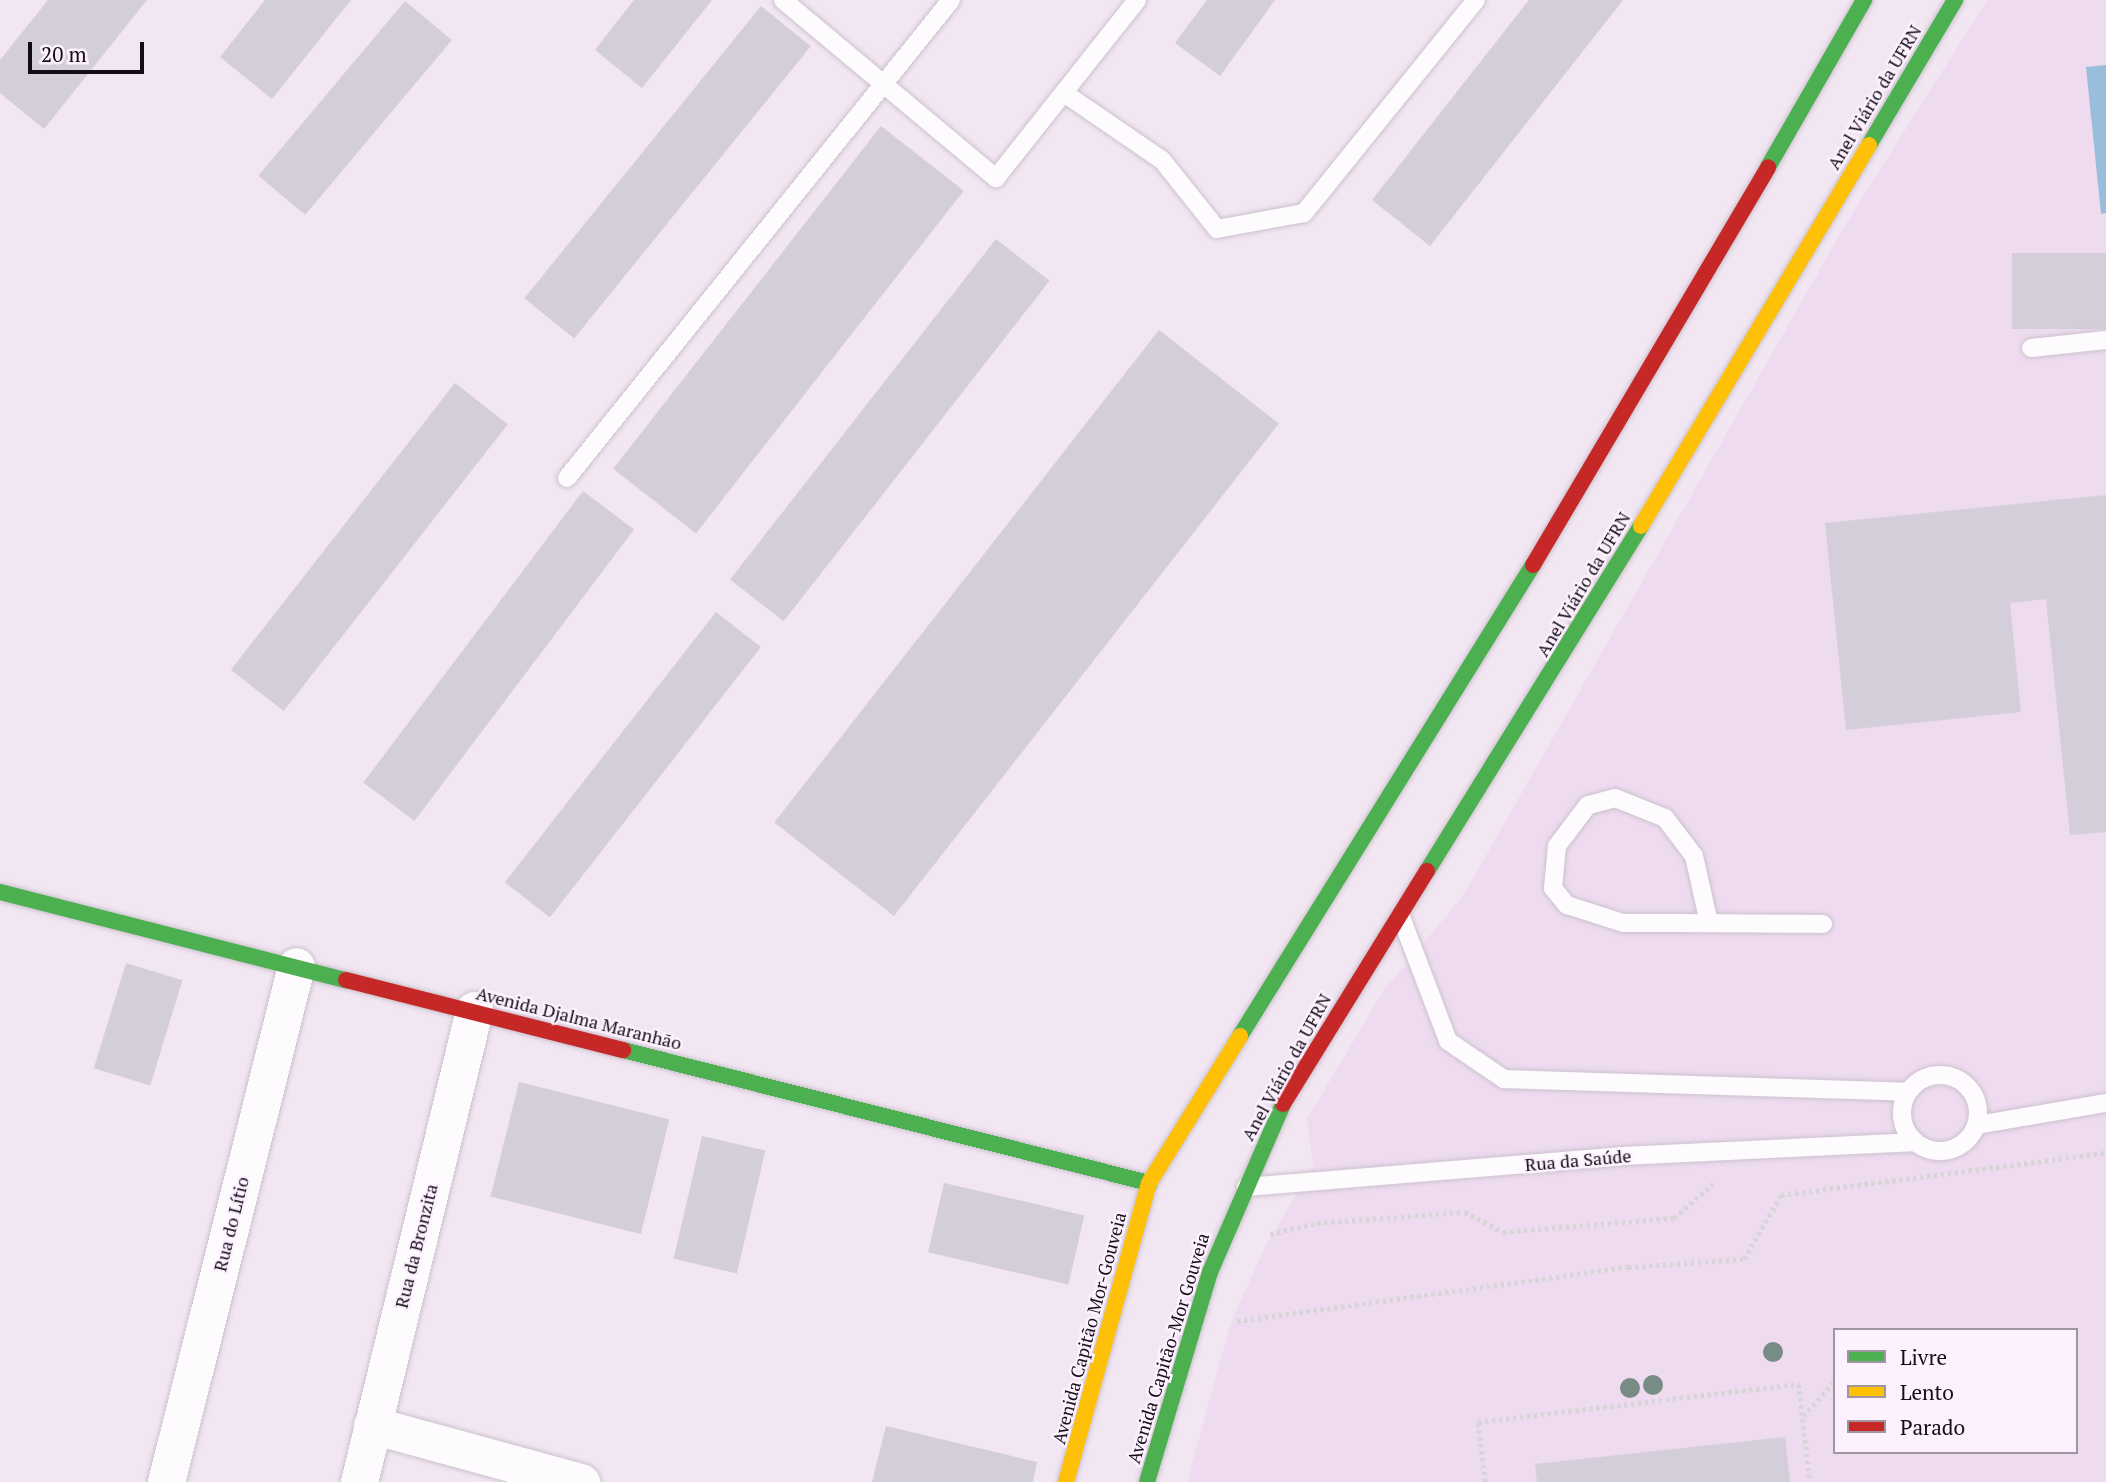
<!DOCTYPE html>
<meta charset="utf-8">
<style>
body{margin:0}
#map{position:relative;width:2106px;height:1482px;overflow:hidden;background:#f1e6f2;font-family:"PT Serif",serif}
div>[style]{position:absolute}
.built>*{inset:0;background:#eedbf0}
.water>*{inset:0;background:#9abddc}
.building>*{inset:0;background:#d3ced9;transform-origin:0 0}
.path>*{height:4.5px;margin-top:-2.25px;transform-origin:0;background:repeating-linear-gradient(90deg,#d8d5d9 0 3.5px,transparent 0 7px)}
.roads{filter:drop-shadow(0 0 2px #cbc2cd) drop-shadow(0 0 2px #cbc2cd)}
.lane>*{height:18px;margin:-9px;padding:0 9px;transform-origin:9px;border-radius:9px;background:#fdfbfd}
.lane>.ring{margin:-9px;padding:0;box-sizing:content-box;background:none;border:18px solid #fdfbfd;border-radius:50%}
.street>*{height:37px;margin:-18.5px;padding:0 18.5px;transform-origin:18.5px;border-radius:18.5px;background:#fdfbfd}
.fast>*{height:16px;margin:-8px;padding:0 8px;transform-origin:8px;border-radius:8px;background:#4caf50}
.slow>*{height:16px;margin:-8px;padding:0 8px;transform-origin:8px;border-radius:8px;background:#ffc107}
.jam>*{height:16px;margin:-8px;padding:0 8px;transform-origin:8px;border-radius:8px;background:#c62828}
.trees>*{width:20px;height:20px;margin:-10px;border-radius:50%;background:#778c84}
span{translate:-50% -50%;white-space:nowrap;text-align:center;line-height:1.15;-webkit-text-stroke:5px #fdf1ff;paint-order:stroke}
.street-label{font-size:18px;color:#140d15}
.legend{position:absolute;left:1833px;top:1328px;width:245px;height:126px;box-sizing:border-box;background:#fdf1ff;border:2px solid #a096a1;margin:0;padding:9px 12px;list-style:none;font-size:21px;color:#140d15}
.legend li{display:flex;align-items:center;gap:14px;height:35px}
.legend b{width:35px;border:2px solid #a096a1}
.scale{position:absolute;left:28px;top:42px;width:116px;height:32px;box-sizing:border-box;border:4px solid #140d15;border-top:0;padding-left:9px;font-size:21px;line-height:24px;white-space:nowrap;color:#140d15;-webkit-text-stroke:5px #fdf1ff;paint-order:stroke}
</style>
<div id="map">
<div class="built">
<i style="clip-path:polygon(evenodd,1987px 0,2106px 0,2106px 1482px,1187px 1482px,1231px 1322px,1267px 1243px,1313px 1167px,1307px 1119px,1384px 990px,1463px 896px,1847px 222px,1987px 0,1835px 1330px,2076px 1330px,2076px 1452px,1835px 1452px,1835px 1330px)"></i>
</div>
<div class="water">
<i style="clip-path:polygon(2106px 65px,2106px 213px,2101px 214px,2086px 67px)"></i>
</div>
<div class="building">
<i style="clip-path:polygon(48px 0,147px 0,44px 129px,0 93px,0 60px)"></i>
<i style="clip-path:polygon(265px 0,351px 0,272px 99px,220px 57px)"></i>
<i style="clip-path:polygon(634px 0,712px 0,642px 88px,595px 50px)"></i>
<i style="clip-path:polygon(1207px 0,1275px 0,1220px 76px,1175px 43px)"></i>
<i style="clip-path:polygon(1529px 0,1623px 0,1430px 246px,1372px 200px)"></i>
<i style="left:405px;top:1px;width:61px;height:228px;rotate:40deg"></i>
<i style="left:761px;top:6px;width:64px;height:376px;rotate:39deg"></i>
<i style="left:881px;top:126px;width:105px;height:435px;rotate:38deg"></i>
<i style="left:996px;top:239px;width:68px;height:432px;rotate:38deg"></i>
<i style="left:2106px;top:253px;width:76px;height:94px;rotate:90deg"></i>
<i style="left:1159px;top:330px;width:152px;height:625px;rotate:38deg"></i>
<i style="left:455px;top:383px;width:67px;height:364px;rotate:38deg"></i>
<i style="left:583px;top:491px;width:64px;height:365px;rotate:37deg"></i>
<i style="clip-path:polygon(2106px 495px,2106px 832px,2070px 835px,2046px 599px,2010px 603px,2021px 712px,1846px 730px,1825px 523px)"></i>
<i style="left:716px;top:612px;width:57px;height:343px;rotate:38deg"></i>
<i style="left:126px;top:963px;width:59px;height:110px;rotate:17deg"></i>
<i style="left:519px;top:1082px;width:155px;height:118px;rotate:14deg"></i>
<i style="left:702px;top:1136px;width:65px;height:126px;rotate:13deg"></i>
<i style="left:944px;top:1183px;width:144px;height:71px;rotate:13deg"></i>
<i style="clip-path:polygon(886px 1426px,1037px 1462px,1033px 1482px,872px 1482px)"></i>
<i style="clip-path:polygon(1785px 1437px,1790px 1482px,1537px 1482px,1535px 1464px)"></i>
</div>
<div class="path">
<i style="left:1270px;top:1234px;width:48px;rotate:-13.2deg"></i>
<i style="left:1317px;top:1223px;width:148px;rotate:-4.3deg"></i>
<i style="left:1465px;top:1212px;width:43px;rotate:27.8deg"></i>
<i style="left:1503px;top:1232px;width:172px;rotate:-4.7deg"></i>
<i style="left:1674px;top:1218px;width:55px;rotate:-41.3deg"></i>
<i style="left:1237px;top:1321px;width:395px;rotate:-7.9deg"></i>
<i style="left:1628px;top:1267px;width:116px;rotate:-3.9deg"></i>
<i style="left:1744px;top:1259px;width:74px;rotate:-60deg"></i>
<i style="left:1781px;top:1195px;width:328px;rotate:-7.4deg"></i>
<i style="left:1803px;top:1416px;width:47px;rotate:-47.6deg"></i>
<i style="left:1485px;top:1482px;width:60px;rotate:-96.7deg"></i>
<i style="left:1478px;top:1422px;width:323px;rotate:-6.8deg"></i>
<i style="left:1799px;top:1384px;width:99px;rotate:83.6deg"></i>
</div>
<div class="roads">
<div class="lane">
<i style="left:783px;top:0;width:278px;rotate:39.9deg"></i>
<i style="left:996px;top:178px;width:227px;rotate:-51.6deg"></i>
<i style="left:1064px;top:93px;width:119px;rotate:34.4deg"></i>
<i style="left:1162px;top:160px;width:88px;rotate:51.4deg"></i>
<i style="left:1217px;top:229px;width:88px;rotate:-10.4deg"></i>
<i style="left:1304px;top:213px;width:274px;rotate:-51.1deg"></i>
<i style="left:2031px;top:348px;width:75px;rotate:-6.1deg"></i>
<i style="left:567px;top:478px;width:613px;rotate:-51.22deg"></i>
<i style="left:1401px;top:917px;width:133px;rotate:69.2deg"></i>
<i style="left:1448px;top:1041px;width:68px;rotate:34.2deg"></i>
<i style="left:1504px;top:1079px;width:403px;rotate:1.8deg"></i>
<i style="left:1709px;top:923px;width:69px;rotate:-102.6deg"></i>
<i style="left:1694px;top:856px;width:48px;rotate:-127.3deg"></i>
<i style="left:1665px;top:818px;width:54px;rotate:-158.2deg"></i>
<i style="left:1615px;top:798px;width:28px;rotate:165deg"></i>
<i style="left:1588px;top:805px;width:51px;rotate:127.1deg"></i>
<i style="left:1557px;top:846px;width:42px;rotate:95.4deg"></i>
<i style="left:1553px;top:888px;width:22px;rotate:51deg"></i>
<i style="left:1567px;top:905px;width:59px;rotate:17.8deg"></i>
<i style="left:1623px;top:923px;width:62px"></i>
<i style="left:1685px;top:923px;width:138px;rotate:0.4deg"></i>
<i class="ring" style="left:1902px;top:1075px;width:58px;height:58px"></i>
<i style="left:1977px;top:1125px;width:131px;rotate:-9.7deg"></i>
<i style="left:1246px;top:1187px;width:376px;rotate:-4.7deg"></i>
<i style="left:1621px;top:1156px;width:293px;rotate:-2.7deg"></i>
</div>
<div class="street">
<i style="left:372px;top:1425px;width:217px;rotate:15.3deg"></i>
<i style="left:166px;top:1482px;width:532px;rotate:-75.86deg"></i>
<i style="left:359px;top:1482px;width:486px;rotate:-76.3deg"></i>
</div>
<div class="fast">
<i style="left:1869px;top:145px;width:169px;rotate:-59.3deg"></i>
<i style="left:1768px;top:167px;width:193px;rotate:-60.1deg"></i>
<i style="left:1427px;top:871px;width:406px;rotate:-58.2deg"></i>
<i style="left:0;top:892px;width:357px;rotate:14.3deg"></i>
<i style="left:1240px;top:1036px;width:555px;rotate:-58.12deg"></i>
<i style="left:623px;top:1050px;width:543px;rotate:14.19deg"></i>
<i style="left:1147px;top:1482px;width:219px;rotate:-73.3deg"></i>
<i style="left:1210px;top:1272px;width:183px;rotate:-66.5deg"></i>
</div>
<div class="slow">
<i style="left:1641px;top:526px;width:444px;rotate:-59.1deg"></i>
<i style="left:1066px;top:1482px;width:310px;rotate:-74.5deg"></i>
<i style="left:1149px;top:1183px;width:173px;rotate:-58.2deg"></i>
</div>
<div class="jam">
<i style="left:1533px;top:565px;width:462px;rotate:-59.4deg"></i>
<i style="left:346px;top:980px;width:286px;rotate:14.2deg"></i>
<i style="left:1283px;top:1104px;width:274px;rotate:-58.3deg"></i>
</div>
</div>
<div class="trees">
<i style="left:1773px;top:1352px"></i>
<i style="left:1653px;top:1385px"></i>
<i style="left:1630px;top:1388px"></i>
</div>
<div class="street-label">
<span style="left:1874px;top:97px;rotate:-59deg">Anel Viário da UFRN</span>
<span style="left:1583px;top:584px;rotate:-59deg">Anel Viário da UFRN</span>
<span style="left:579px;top:1018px;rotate:14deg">Avenida Djalma Maranhão</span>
<span style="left:1286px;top:1067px;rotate:-61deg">Anel Viário da UFRN</span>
<span style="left:1578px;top:1160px;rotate:-5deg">Rua da Saúde</span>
<span style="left:231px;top:1224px;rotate:-76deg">Rua do Lítio</span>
<span style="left:416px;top:1246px;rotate:-76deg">Rua da Bronzita</span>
<span style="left:1089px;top:1328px;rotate:-75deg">Avenida Capitão Mor-Gouveia</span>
<span style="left:1168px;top:1348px;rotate:-73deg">Avenida Capitão-Mor Gouveia</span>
</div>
<ul class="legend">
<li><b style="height:9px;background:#4caf50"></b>Livre</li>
<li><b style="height:9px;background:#ffc107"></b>Lento</li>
<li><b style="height:9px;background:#c62828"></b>Parado</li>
</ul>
<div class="scale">20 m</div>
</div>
